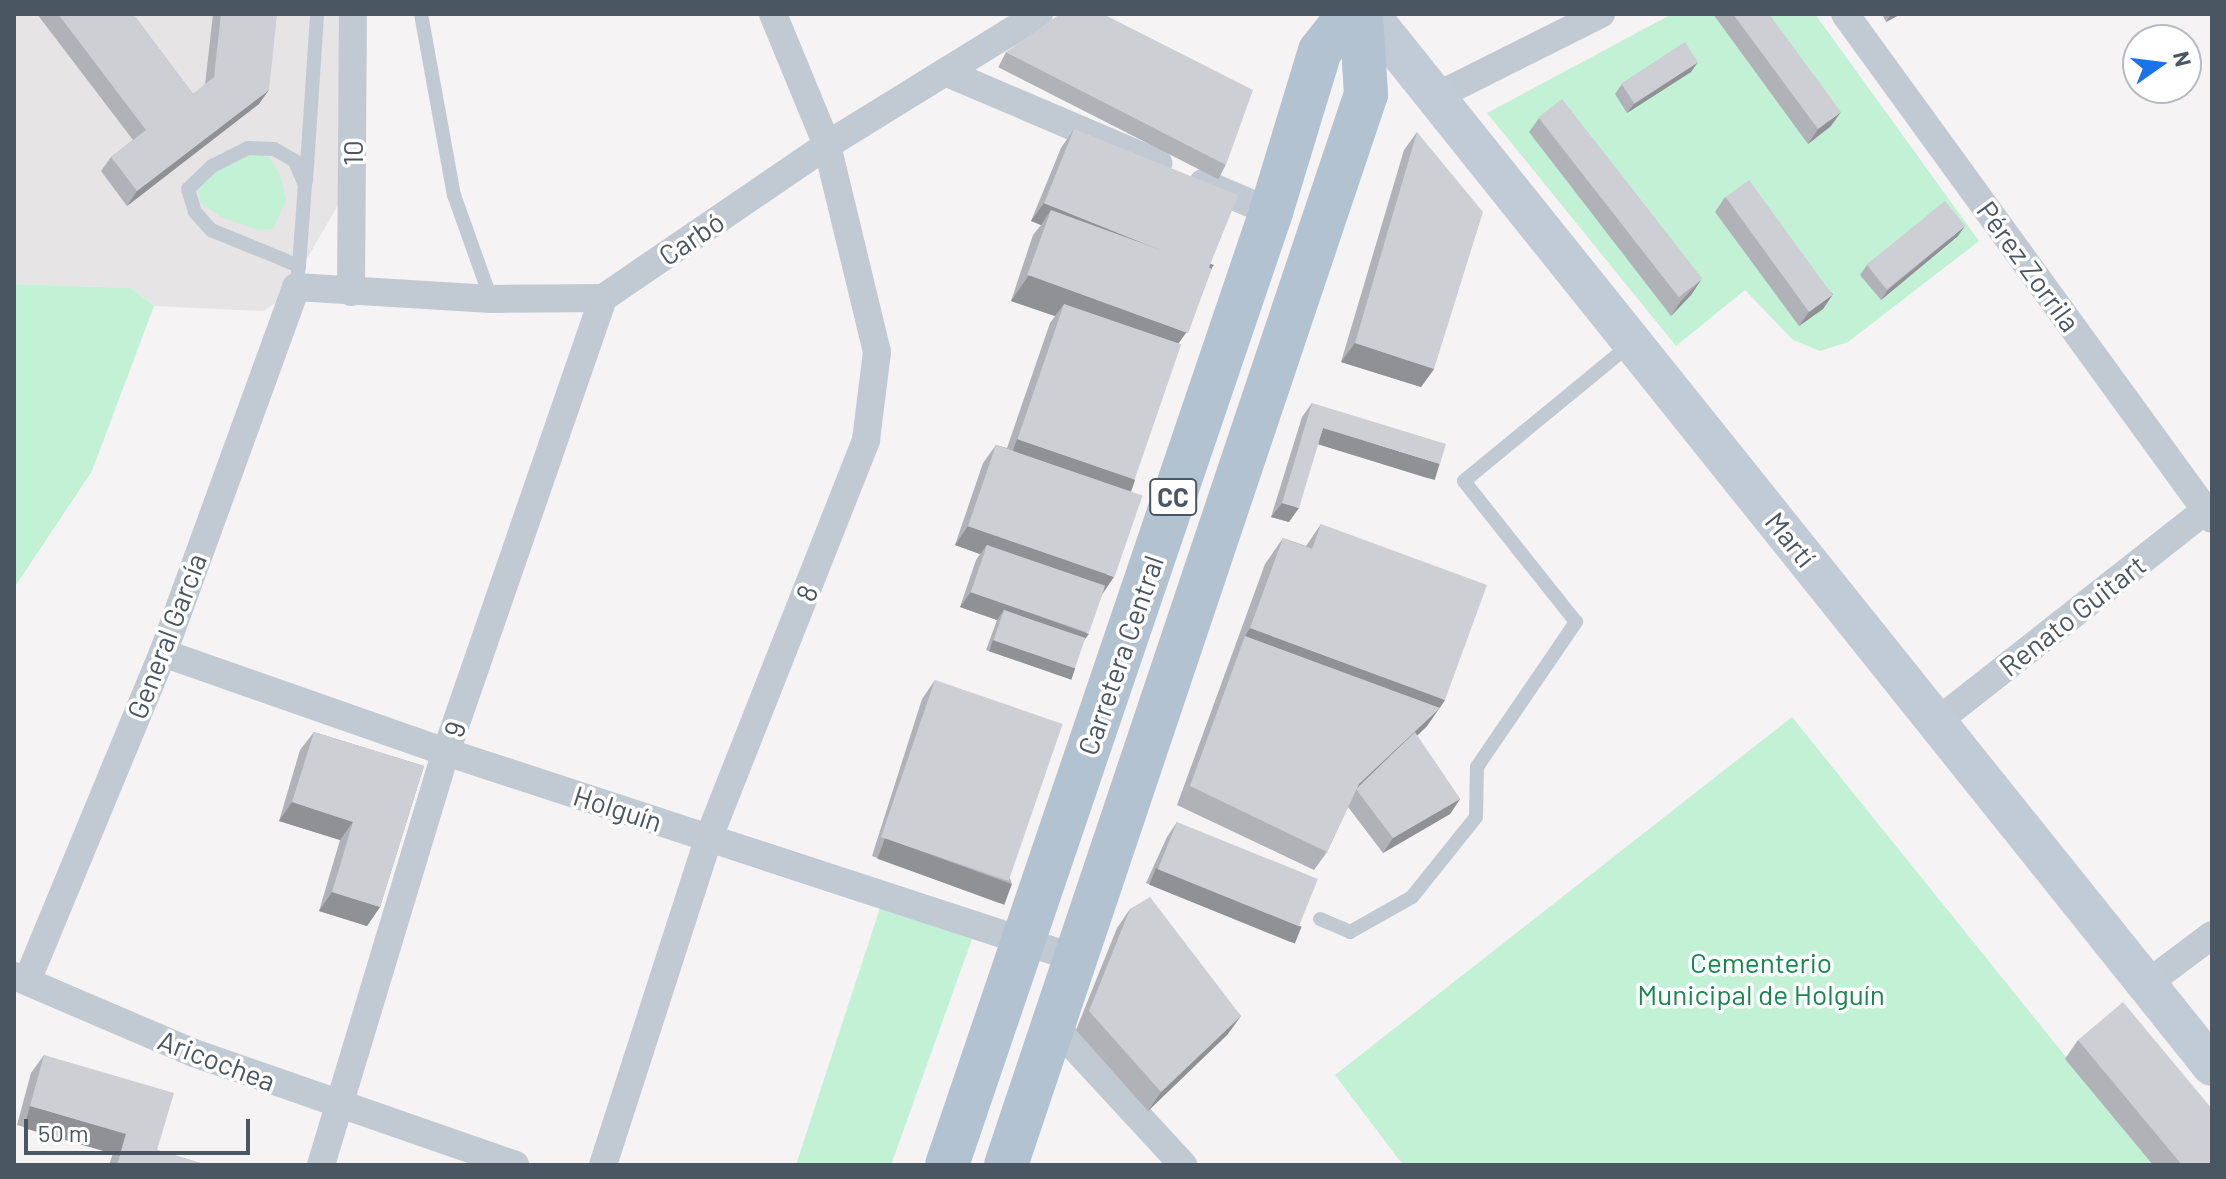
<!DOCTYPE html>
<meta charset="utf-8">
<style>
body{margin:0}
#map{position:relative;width:2226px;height:1179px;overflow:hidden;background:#f5f3f3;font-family:Barlow,sans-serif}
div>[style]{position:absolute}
.education>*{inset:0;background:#e6e4e5}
.green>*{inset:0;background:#c3f1d5}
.lane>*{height:14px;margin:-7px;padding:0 7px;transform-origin:7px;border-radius:7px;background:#c1cad2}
.street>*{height:28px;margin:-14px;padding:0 14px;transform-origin:14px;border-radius:14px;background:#c1cad2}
.secondary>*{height:40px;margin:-20px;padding:0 20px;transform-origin:20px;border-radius:20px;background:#c1cbd6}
.primary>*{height:44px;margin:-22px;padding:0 22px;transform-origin:22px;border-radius:22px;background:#b3c2d1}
.wall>*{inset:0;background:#b0b2b7;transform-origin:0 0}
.shaded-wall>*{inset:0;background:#909195;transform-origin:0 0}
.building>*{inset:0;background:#cdcfd5;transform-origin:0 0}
span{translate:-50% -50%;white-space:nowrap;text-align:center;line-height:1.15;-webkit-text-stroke:7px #fff;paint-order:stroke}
.shield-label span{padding:2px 6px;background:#fff;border:2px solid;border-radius:6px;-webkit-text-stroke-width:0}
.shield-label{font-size:26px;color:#4a5661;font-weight:700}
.street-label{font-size:28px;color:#4a5661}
.park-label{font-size:28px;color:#17864f}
.frame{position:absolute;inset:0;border:16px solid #4a5661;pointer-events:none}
.north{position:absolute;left:2122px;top:24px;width:80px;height:80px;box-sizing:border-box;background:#fff;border:2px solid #b7bbc0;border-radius:50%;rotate:76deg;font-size:22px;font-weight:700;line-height:32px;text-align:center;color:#4a5661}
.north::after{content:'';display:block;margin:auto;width:28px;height:36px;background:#1a73e8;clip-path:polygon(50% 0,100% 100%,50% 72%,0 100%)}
.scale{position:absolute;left:24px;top:1119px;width:226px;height:36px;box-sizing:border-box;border:4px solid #4a5661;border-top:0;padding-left:10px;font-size:24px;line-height:28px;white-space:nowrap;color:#4a5661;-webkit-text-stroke:6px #fff;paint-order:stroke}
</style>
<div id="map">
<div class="education">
<i style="clip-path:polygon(14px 14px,339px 14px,342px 198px,286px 295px,264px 311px,154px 306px,131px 288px,14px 284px)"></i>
</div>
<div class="green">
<i style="clip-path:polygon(1672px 14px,1815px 14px,1979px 241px,1848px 342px,1820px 351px,1793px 340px,1745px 290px,1676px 346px,1487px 113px)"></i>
<i style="clip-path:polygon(252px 152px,269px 157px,280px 175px,286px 200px,273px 229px,258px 230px,221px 217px,201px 203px,197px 190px,213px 170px)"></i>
<i style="clip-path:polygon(14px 284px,131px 288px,154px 306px,92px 471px,14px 588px)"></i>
<i style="clip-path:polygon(1792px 717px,2153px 1165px,1403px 1165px,1335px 1075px)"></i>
<i style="clip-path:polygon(880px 908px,972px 939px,891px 1165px,796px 1165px)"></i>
</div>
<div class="lane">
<i style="left:421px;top:14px;width:184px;rotate:79.7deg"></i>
<i style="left:454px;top:195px;width:110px;rotate:70.4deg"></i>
<i style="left:306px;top:181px;width:167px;rotate:-86.2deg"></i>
<i style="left:296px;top:287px;width:21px;rotate:-82deg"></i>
<i style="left:299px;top:266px;width:81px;rotate:-85.8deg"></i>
<i style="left:305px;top:185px;width:26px;rotate:-113deg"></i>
<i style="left:295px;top:161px;width:24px;rotate:-150deg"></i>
<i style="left:274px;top:149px;width:26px;rotate:-178deg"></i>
<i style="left:248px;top:148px;width:40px;rotate:153.4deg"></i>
<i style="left:212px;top:166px;width:33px;rotate:136deg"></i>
<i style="left:188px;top:189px;width:24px;rotate:73deg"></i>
<i style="left:195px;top:212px;width:24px;rotate:48deg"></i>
<i style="left:211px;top:230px;width:95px;rotate:22.2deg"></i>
<i style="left:1320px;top:919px;width:33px;rotate:23deg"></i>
<i style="left:1350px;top:932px;width:71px;rotate:-29.4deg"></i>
<i style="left:1412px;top:897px;width:102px;rotate:-51.3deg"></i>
<i style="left:1476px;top:817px;width:50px;rotate:-88.9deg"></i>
<i style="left:1477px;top:767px;width:176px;rotate:-55.7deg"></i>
<i style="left:1576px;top:622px;width:180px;rotate:-128.5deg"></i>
<i style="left:1464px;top:481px;width:216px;rotate:-39.4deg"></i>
</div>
<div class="street">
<i style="left:1845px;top:14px;width:624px;rotate:53.99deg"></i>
<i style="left:945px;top:72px;width:232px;rotate:23.1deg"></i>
<i style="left:1433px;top:98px;width:188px;rotate:-26.6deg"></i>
<i style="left:1203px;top:183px;width:74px;rotate:23.1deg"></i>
<i style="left:351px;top:292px;width:278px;rotate:-89.6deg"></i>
<i style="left:163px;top:653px;width:300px;rotate:19.3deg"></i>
<i style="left:446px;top:752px;width:662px;rotate:18.13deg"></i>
<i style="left:1939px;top:720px;width:340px;rotate:-38.2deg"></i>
<i style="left:14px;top:976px;width:196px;rotate:23.2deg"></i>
<i style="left:194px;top:1053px;width:340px;rotate:19.2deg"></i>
<i style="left:27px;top:981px;width:355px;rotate:-67.5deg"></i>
<i style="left:163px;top:653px;width:389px;rotate:-70deg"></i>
<i style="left:296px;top:287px;width:195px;rotate:3.5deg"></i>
<i style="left:491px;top:299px;width:112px;rotate:-0.5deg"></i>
<i style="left:603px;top:298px;width:271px;rotate:-34.3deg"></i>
<i style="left:827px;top:145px;width:249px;rotate:-31.7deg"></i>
<i style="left:2148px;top:983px;width:80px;rotate:-36.9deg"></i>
<i style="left:1053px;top:1024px;width:192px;rotate:47.3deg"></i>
<i style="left:321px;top:1165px;width:432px;rotate:-73.2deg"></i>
<i style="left:446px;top:752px;width:480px;rotate:-70.9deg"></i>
<i style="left:603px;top:1165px;width:345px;rotate:-72.1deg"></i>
<i style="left:709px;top:837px;width:427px;rotate:-68.4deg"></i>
<i style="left:866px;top:440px;width:89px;rotate:-82.9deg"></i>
<i style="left:877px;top:352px;width:213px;rotate:-103.6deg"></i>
<i style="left:827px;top:145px;width:142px;rotate:-112.4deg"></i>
</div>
<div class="secondary">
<i style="left:1369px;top:14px;width:1348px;rotate:51.29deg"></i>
</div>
<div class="primary">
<i style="left:947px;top:1165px;width:1007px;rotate:-71.22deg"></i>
<i style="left:1271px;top:212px;width:168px;rotate:-73.1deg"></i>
<i style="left:1320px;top:51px;width:47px;rotate:-51.9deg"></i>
<i style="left:1006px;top:1165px;width:1130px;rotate:-71.42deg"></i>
<i style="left:1366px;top:94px;width:80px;rotate:-93.6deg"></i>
</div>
<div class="wall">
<i style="clip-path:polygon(37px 14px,133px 14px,193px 94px,205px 85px,213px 14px,277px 14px,259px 104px,127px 206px,101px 171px,111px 157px,133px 140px)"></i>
<i style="clip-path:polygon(1713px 14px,1769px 14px,1831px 126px,1808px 144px)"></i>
<i style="clip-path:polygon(1882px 14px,1901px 14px,1886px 22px)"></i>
<i style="left:1006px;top:52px;width:247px;height:17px;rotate:27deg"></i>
<i style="clip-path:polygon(1691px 72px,1627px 113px,1615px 94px,1622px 84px)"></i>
<i style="clip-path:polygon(1539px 118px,1701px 280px,1691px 295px,1671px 316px,1529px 132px)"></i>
<i style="clip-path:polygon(1074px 129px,1212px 268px,1188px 330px,1178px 344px,1128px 491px,1102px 595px,1068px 678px,986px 650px,997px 620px,960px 607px,976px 560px,980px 554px,955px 545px,983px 463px,996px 445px,1007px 448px,1050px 323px,1055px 316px,1011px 301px,1033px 235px,1041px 225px,1031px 221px,1061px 148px)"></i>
<i style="clip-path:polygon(1417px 132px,1434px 369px,1421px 387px,1341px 362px,1404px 150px)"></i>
<i style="clip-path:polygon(1725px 197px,1833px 294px,1823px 309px,1799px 326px,1715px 212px)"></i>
<i style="clip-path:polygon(1958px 236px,1881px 300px,1860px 275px,1867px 265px)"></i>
<i style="clip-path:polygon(1312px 403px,1430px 479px,1318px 444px,1289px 522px,1271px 517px,1302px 417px)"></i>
<i style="clip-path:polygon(1321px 524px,1445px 700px,1427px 726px,1417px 736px,1460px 799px,1450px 814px,1383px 853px,1348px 807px,1327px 852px,1314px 870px,1177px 805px,1265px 564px,1283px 538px,1306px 546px)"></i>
<i style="clip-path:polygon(935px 680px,1012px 884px,999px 903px,872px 856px,922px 699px)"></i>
<i style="clip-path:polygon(314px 732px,424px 766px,380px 907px,367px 926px,319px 911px,340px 840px,279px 821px,300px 750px)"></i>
<i style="clip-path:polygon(1177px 822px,1301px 928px,1290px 942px,1146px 883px,1167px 837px)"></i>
<i style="clip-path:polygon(1130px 909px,1241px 1016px,1227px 1035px,1148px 1111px,1076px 1030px,1117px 928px)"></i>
<i style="clip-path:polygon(2078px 1040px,2212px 1165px,2153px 1165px,2065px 1059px)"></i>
<i style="clip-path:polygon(44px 1055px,157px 1150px,207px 1165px,109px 1165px,113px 1153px,17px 1125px,31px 1073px)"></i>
</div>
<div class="shaded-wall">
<i style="clip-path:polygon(1892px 14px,1901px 14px,1886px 22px)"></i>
<i style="clip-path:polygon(1698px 62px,1691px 72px,1627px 113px,1634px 104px)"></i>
<i style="clip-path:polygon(269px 90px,259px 104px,127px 206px,137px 191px)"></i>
<i style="clip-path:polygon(1841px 112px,1831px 126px,1808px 144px,1818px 129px)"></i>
<i style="clip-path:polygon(1044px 203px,1214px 265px,1201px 283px,1051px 210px,1041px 225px,1031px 221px)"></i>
<i style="clip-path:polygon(1965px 226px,1958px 236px,1881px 300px,1888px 290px)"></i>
<i style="clip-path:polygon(1029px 275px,1188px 330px,1170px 355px,1064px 304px,1055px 316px,1011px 301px)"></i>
<i style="clip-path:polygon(1701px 280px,1691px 295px,1671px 316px,1681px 301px)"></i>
<i style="clip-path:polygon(1833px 294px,1823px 309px,1799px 326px,1809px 312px)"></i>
<i style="clip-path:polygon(1355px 343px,1434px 369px,1421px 387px,1341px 362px)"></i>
<i style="left:1323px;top:428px;width:122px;height:17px;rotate:17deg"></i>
<i style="left:1017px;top:439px;width:125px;height:23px;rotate:19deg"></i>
<i style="clip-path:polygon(1282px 503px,1299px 508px,1289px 522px,1271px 517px)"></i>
<i style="clip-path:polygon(968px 526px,1114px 577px,1101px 596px,987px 545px,980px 554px,955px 545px)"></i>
<i style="clip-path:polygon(971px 592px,1089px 634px,1078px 648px,1004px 610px,997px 620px,960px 607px)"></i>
<i style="clip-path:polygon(1250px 628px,1445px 700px,1427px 726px,1358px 792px,1245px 636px)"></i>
<i style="left:993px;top:640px;width:87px;height:12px;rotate:19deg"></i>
<i style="clip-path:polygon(1460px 799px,1450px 814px,1383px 853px,1393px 838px)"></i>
<i style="clip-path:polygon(292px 802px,353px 822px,340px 840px,279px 821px)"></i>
<i style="left:885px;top:838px;width:135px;height:22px;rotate:20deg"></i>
<i style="left:1156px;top:868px;width:157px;height:18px;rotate:22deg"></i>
<i style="clip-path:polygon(332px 892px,380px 907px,367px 926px,319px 911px)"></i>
<i style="clip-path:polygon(1241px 1016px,1227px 1035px,1148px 1111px,1161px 1092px)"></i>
<i style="left:30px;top:1106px;width:100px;height:23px;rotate:16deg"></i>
</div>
<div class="building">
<i style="clip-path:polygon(58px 14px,133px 14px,193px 94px,214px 77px,221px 14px,277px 14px,269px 90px,137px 191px,111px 157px,146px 130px)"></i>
<i style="clip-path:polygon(1060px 14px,1103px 14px,1253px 90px,1226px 165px,1006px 52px)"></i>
<i style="clip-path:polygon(1733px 14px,1769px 14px,1841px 112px,1818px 129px)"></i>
<i style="left:1685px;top:42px;width:24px;height:76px;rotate:57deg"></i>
<i style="left:1562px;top:99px;width:228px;height:30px;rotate:52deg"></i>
<i style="left:1074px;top:129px;width:177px;height:80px;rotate:22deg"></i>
<i style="clip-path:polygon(1417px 132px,1483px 212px,1434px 369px,1355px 343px)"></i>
<i style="left:1749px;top:180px;width:142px;height:29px;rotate:54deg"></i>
<i style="left:1945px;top:201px;width:32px;height:101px;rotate:51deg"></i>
<i style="left:1051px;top:210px;width:171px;height:69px;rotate:20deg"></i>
<i style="left:1064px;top:304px;width:124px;height:143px;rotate:19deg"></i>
<i style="clip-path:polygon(1312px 403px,1446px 444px,1440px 464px,1323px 428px,1299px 508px,1282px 503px)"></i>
<i style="left:996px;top:445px;width:155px;height:86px;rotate:19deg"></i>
<i style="clip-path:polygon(1321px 524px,1487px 585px,1445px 700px,1250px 628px,1283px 538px,1312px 549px)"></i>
<i style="left:987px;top:545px;width:125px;height:50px;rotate:19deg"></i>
<i style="left:1004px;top:610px;width:86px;height:32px;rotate:19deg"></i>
<i style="clip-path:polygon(1245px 636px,1440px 708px,1359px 784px,1327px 852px,1190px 786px)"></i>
<i style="left:935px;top:680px;width:135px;height:166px;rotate:19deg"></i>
<i style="clip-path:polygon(314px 732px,424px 766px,380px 907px,332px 892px,353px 822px,292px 802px)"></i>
<i style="clip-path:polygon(1415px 732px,1460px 799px,1393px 838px,1356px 789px)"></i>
<i style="left:1177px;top:822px;width:152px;height:51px;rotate:22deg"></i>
<i style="clip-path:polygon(1150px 897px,1241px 1016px,1161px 1092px,1089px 1011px,1130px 909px)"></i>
<i style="clip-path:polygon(2123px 1002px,2212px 1109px,2212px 1165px,2182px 1165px,2078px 1040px)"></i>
<i style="clip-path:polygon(44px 1055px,174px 1093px,157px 1150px,207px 1165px,117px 1165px,126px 1134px,30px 1106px)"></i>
</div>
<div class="shield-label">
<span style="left:1173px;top:497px">CC</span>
</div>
<div class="street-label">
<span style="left:352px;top:153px;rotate:-90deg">10</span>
<span style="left:691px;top:238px;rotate:-34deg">Carbó</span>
<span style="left:2029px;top:266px;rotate:54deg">Pérez Zorrila</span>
<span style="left:1791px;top:539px;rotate:51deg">Martí</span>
<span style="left:806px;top:593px;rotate:-68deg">8</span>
<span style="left:2072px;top:615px;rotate:-38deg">Renato Guitart</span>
<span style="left:166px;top:636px;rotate:-69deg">General García</span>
<span style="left:1120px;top:655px;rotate:-71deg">Carretera Central</span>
<span style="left:454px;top:729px;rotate:-71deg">9</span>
<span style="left:618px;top:808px;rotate:18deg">Holguín</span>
<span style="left:217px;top:1060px;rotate:21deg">Aricochea</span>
</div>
<div class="park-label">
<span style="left:1761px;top:978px">Cementerio<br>Municipal de Holguín</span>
</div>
<div class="frame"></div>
<div class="north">N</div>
<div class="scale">50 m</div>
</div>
